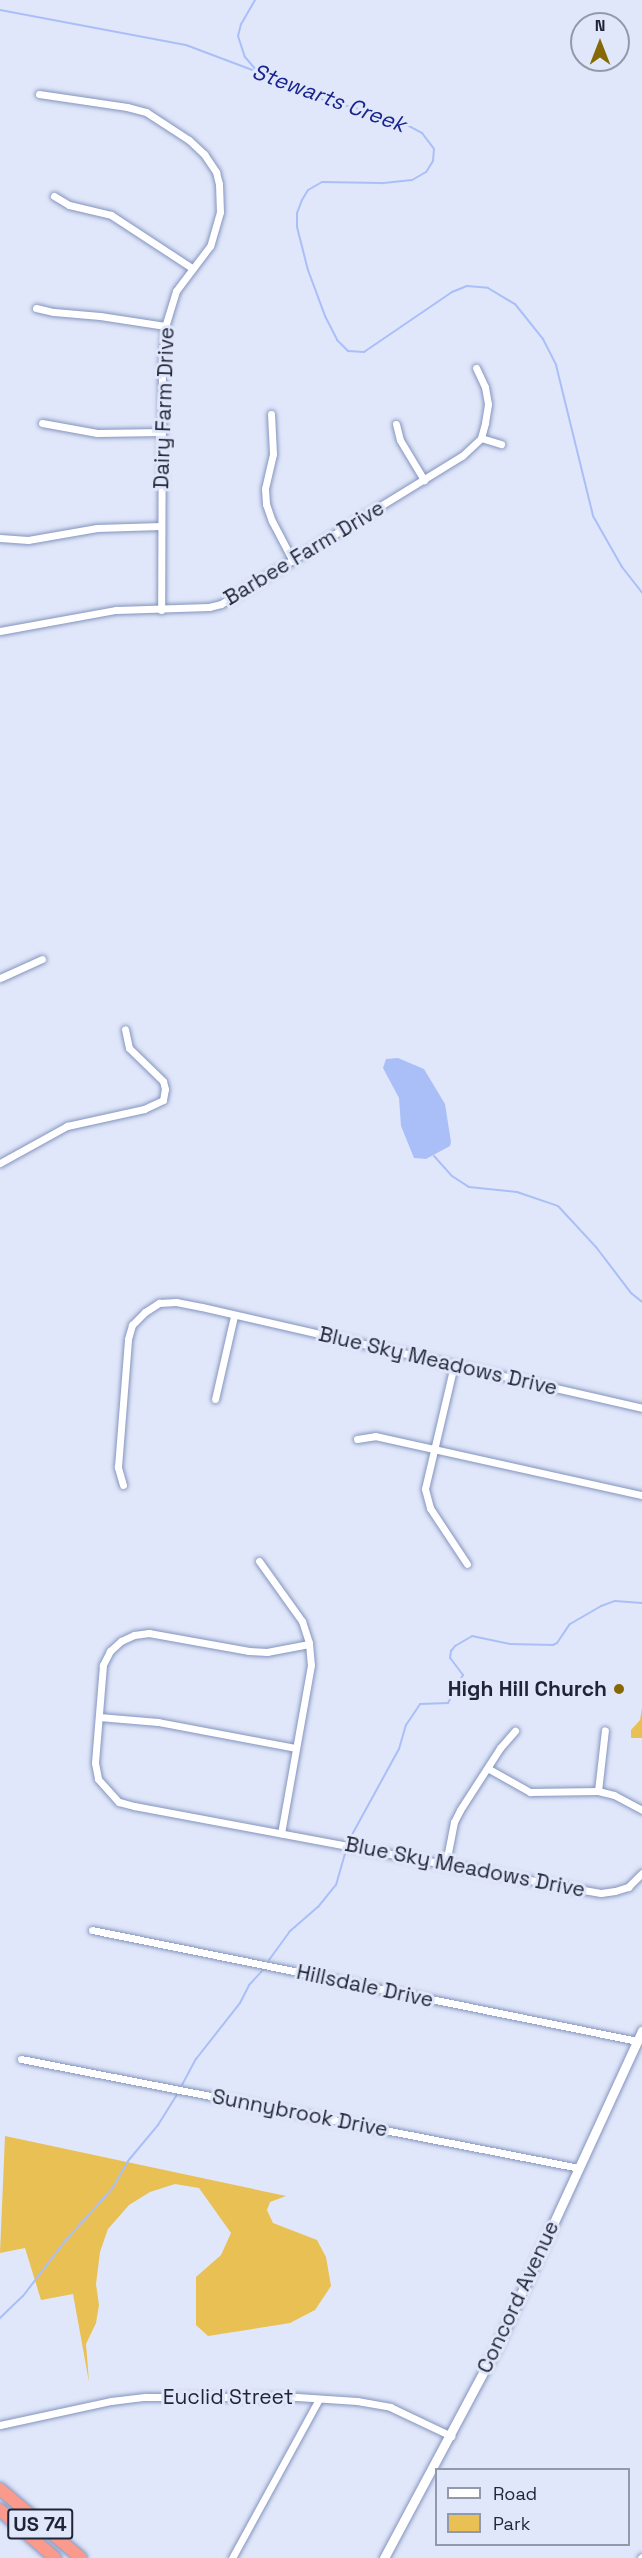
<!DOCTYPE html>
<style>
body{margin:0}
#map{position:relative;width:642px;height:2558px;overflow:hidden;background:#e0e7fa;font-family:"Space Grotesk",sans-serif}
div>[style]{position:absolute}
.green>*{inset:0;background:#e8c053}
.water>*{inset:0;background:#aabff8}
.stream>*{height:2px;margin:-1px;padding:0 1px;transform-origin:1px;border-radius:1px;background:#aabff8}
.roads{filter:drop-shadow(0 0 2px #8494be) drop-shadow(0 0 2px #8494be)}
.street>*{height:7px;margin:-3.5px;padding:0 3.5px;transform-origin:3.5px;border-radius:3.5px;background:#fff}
.secondary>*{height:9px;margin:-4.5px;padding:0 4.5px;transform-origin:4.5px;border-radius:4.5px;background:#fff}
.highway>*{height:12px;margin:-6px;padding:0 6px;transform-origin:6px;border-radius:6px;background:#f99a8c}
.dots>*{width:16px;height:16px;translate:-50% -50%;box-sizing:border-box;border:3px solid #e0e7fa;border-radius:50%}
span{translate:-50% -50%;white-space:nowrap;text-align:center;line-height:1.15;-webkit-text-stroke:6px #e0e7fa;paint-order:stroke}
.shield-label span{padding:2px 4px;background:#e0e7fa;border:2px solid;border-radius:4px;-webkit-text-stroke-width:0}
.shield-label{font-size:20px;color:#1f2536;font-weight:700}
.street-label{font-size:21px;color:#1f2536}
.poi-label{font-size:21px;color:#1f2536;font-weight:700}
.right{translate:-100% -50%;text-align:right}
.water-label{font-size:22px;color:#19258f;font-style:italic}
.legend{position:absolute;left:435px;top:2468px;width:195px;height:78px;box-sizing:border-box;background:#e0e7fa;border:2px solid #9399ac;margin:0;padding:8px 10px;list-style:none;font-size:18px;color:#1f2536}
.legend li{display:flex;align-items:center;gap:12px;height:30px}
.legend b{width:30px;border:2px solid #9399ac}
.north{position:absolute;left:570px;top:12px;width:60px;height:60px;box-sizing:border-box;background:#e0e7fa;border:2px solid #9399ac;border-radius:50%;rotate:0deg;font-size:16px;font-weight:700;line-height:24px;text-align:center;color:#1f2536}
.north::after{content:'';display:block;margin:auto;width:21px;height:27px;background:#866904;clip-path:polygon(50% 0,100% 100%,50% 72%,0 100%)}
</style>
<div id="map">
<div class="green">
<i style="clip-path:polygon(642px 1708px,642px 1738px,631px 1738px,631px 1730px,640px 1720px)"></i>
<i style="clip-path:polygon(5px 2136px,286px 2196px,270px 2202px,267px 2210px,273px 2223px,317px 2240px,326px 2257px,331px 2286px,315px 2310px,290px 2323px,208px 2336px,196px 2325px,196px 2277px,221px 2255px,231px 2233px,199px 2188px,175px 2184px,150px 2192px,129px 2205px,108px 2229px,100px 2252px,96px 2284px,99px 2305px,96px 2323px,86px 2344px,89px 2382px,73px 2294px,41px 2300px,25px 2248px,0 2253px)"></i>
</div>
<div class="water">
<i style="clip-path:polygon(398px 1058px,424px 1069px,445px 1104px,451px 1142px,450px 1146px,426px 1159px,414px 1158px,401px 1126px,399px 1098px,383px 1068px,386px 1059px)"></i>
</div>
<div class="stream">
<i style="left:255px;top:0;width:28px;rotate:120deg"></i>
<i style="left:241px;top:24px;width:12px;rotate:104deg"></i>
<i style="left:238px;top:36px;width:22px;rotate:72deg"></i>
<i style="left:245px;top:57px;width:18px;rotate:49deg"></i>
<i style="left:0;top:10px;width:189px;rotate:10.7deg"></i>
<i style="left:186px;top:45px;width:125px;rotate:20.6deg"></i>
<i style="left:303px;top:89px;width:24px;rotate:28deg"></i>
<i style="left:324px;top:100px;width:72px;rotate:14.4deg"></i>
<i style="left:394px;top:118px;width:32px;rotate:28deg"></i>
<i style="left:422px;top:133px;width:20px;rotate:53deg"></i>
<i style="left:434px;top:149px;width:12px;rotate:95deg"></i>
<i style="left:433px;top:161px;width:13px;rotate:122deg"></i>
<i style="left:426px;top:172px;width:16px;rotate:150deg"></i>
<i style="left:412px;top:180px;width:31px;rotate:174deg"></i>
<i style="left:381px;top:183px;width:59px;rotate:-179deg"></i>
<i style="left:322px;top:182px;width:16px;rotate:150deg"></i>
<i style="left:308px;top:190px;width:12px;rotate:121deg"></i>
<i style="left:302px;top:200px;width:14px;rotate:111deg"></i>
<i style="left:297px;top:213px;width:14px;rotate:90deg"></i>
<i style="left:297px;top:227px;width:44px;rotate:75.7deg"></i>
<i style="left:308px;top:270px;width:49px;rotate:69.7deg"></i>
<i style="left:325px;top:316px;width:27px;rotate:63deg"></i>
<i style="left:337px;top:340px;width:16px;rotate:45deg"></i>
<i style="left:348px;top:351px;width:16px;rotate:4deg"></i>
<i style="left:364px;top:352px;width:107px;rotate:-34.3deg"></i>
<i style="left:452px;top:292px;width:16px;rotate:-22deg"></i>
<i style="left:467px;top:286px;width:21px;rotate:5deg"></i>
<i style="left:488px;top:288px;width:31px;rotate:31deg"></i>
<i style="left:515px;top:304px;width:45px;rotate:51.3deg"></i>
<i style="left:543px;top:339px;width:29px;rotate:63deg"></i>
<i style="left:556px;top:365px;width:155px;rotate:76.2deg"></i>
<i style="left:593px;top:516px;width:59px;rotate:60.4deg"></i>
<i style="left:622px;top:567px;width:33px;rotate:52deg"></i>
<i style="left:434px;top:1156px;width:27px;rotate:48deg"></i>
<i style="left:452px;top:1176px;width:20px;rotate:33deg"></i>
<i style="left:469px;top:1187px;width:48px;rotate:5.9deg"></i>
<i style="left:517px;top:1192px;width:43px;rotate:18.9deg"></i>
<i style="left:558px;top:1206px;width:56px;rotate:47.2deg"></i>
<i style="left:596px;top:1247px;width:58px;rotate:52.7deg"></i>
<i style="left:631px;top:1293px;width:14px;rotate:39deg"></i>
<i style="left:348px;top:1842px;width:106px;rotate:-61.3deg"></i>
<i style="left:399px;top:1749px;width:25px;rotate:-74deg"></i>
<i style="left:406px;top:1725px;width:25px;rotate:-56deg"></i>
<i style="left:420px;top:1704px;width:28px;rotate:-2deg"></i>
<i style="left:448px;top:1703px;width:32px;rotate:-62deg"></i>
<i style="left:463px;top:1675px;width:21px;rotate:-127deg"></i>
<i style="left:450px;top:1658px;width:7px;rotate:-82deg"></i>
<i style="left:451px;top:1651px;width:6px;rotate:-51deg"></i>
<i style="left:455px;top:1646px;width:20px;rotate:-30deg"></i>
<i style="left:472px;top:1636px;width:39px;rotate:12deg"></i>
<i style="left:510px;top:1644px;width:43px;rotate:1.3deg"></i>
<i style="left:553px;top:1645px;width:4px;rotate:-27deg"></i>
<i style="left:557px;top:1643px;width:23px;rotate:-56deg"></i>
<i style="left:570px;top:1624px;width:36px;rotate:-30deg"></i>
<i style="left:601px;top:1606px;width:15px;rotate:-20deg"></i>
<i style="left:615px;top:1601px;width:27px;rotate:4deg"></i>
<i style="left:269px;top:1960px;width:34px;rotate:-54deg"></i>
<i style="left:289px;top:1932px;width:38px;rotate:-41deg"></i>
<i style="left:318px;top:1907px;width:28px;rotate:-51deg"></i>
<i style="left:336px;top:1885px;width:37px;rotate:-74deg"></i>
<i style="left:182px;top:2085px;width:30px;rotate:-62deg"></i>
<i style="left:196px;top:2059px;width:71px;rotate:-51.8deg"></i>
<i style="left:240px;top:2003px;width:20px;rotate:-63deg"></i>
<i style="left:249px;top:1985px;width:23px;rotate:-47deg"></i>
<i style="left:0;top:2318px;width:32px;rotate:-44deg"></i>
<i style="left:23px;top:2296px;width:71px;rotate:-52.5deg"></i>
<i style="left:66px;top:2240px;width:69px;rotate:-48deg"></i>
<i style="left:112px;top:2189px;width:32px;rotate:-60deg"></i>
<i style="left:128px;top:2161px;width:47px;rotate:-50.2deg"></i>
<i style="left:158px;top:2125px;width:40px;rotate:-58deg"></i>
</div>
<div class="roads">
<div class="street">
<i style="left:39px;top:94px;width:89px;rotate:8.4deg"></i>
<i style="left:127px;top:107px;width:20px;rotate:15deg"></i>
<i style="left:146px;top:112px;width:51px;rotate:33.1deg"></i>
<i style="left:189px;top:140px;width:21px;rotate:43deg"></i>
<i style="left:204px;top:154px;width:22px;rotate:56deg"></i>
<i style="left:216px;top:172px;width:12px;rotate:76deg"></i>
<i style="left:219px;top:184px;width:28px;rotate:88deg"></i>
<i style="left:220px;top:212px;width:35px;rotate:106deg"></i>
<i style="left:210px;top:246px;width:56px;rotate:127.1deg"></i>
<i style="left:176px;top:291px;width:37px;rotate:107deg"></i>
<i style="left:165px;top:326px;width:42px;rotate:94.1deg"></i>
<i style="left:162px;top:368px;width:242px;rotate:90.2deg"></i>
<i style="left:54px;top:196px;width:17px;rotate:31deg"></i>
<i style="left:69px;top:205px;width:43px;rotate:13.4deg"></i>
<i style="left:111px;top:215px;width:97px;rotate:33.2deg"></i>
<i style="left:36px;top:308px;width:18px;rotate:13deg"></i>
<i style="left:54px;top:312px;width:46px;rotate:5deg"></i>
<i style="left:100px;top:316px;width:66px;rotate:8.7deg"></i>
<i style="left:271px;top:414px;width:40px;rotate:87.1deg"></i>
<i style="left:273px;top:454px;width:36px;rotate:103deg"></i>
<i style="left:265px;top:489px;width:15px;rotate:86deg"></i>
<i style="left:266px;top:504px;width:18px;rotate:71deg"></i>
<i style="left:272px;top:521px;width:45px;rotate:62.3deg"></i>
<i style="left:42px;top:423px;width:56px;rotate:10.3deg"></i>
<i style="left:97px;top:433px;width:65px;rotate:-0.9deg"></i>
<i style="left:396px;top:424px;width:16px;rotate:76deg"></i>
<i style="left:400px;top:440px;width:47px;rotate:59deg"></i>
<i style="left:481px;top:438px;width:21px;rotate:17deg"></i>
<i style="left:0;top:538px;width:28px;rotate:4deg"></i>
<i style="left:28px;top:540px;width:70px;rotate:-9.9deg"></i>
<i style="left:97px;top:528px;width:64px;rotate:-1.8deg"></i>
<i style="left:0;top:631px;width:118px;rotate:-10.3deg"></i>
<i style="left:116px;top:610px;width:93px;rotate:-1.8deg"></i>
<i style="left:209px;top:607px;width:12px;rotate:-14deg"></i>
<i style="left:221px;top:604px;width:283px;rotate:-31.6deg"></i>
<i style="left:462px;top:456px;width:26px;rotate:-43deg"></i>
<i style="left:481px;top:438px;width:16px;rotate:-75deg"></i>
<i style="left:485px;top:423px;width:19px;rotate:-81deg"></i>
<i style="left:488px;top:404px;width:17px;rotate:-100deg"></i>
<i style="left:485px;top:387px;width:21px;rotate:-115deg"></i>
<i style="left:0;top:978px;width:46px;rotate:-24.3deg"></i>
<i style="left:0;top:1163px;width:77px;rotate:-28.9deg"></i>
<i style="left:67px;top:1126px;width:79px;rotate:-12.4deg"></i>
<i style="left:144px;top:1109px;width:21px;rotate:-25deg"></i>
<i style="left:163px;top:1100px;width:11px;rotate:-80deg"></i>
<i style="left:165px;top:1089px;width:8px;rotate:-104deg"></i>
<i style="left:163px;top:1081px;width:47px;rotate:-135.9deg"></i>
<i style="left:129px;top:1048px;width:19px;rotate:-102deg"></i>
<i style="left:454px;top:1365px;width:127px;rotate:103.2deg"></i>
<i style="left:425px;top:1489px;width:20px;rotate:75deg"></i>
<i style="left:430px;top:1508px;width:67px;rotate:56.5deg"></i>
<i style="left:215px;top:1399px;width:85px;rotate:-77.1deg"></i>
<i style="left:357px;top:1439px;width:18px;rotate:-9deg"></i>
<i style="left:375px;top:1436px;width:273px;rotate:12.5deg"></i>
<i style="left:123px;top:1485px;width:19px;rotate:-106deg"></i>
<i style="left:118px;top:1467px;width:128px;rotate:-85.5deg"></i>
<i style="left:128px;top:1339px;width:15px;rotate:-74deg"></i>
<i style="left:132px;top:1325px;width:18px;rotate:-45deg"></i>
<i style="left:145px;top:1312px;width:17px;rotate:-33deg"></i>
<i style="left:159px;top:1303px;width:17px;rotate:-3deg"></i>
<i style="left:176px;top:1302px;width:26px;rotate:11deg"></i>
<i style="left:202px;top:1307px;width:451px;rotate:12.9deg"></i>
<i style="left:259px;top:1561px;width:74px;rotate:54.4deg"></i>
<i style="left:302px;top:1621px;width:23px;rotate:72deg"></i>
<i style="left:309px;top:1643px;width:22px;rotate:85deg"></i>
<i style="left:311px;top:1665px;width:171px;rotate:100.1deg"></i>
<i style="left:309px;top:1644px;width:43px;rotate:169.2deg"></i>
<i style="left:267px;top:1652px;width:18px;rotate:-177deg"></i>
<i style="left:249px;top:1651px;width:102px;rotate:-169.8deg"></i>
<i style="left:149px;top:1633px;width:15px;rotate:172deg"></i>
<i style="left:134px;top:1635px;width:14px;rotate:155deg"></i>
<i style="left:121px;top:1641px;width:15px;rotate:138deg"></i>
<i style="left:110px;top:1651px;width:16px;rotate:117deg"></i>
<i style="left:103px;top:1665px;width:98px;rotate:94.7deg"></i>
<i style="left:95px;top:1763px;width:16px;rotate:79deg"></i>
<i style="left:98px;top:1779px;width:31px;rotate:48deg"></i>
<i style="left:119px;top:1802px;width:16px;rotate:15deg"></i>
<i style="left:134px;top:1806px;width:446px;rotate:10.6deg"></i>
<i style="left:572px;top:1888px;width:29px;rotate:10deg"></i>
<i style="left:601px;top:1893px;width:14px;rotate:-8deg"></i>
<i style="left:615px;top:1891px;width:14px;rotate:-17deg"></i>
<i style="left:628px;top:1887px;width:20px;rotate:-45deg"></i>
<i style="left:99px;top:1717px;width:59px;rotate:4.8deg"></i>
<i style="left:158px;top:1722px;width:140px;rotate:10.7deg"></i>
<i style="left:489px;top:1769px;width:47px;rotate:29.3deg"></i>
<i style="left:530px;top:1792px;width:68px;rotate:-0.8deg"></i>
<i style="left:598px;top:1791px;width:16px;rotate:14deg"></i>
<i style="left:614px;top:1795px;width:32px;rotate:28deg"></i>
<i style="left:598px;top:1791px;width:61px;rotate:-83.5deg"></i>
<i style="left:446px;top:1863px;width:42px;rotate:-79deg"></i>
<i style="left:454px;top:1822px;width:13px;rotate:-63deg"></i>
<i style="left:460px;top:1810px;width:74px;rotate:-57.2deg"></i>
<i style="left:500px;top:1748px;width:23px;rotate:-49deg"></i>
<i style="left:92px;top:1930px;width:556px;rotate:11.51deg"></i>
<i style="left:21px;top:2059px;width:569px;rotate:11.05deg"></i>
<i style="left:0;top:2425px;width:114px;rotate:-12.2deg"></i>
<i style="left:111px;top:2401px;width:34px;rotate:-7deg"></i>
<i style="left:145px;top:2397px;width:152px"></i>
<i style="left:297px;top:2397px;width:60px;rotate:3.8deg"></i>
<i style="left:357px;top:2401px;width:34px;rotate:10deg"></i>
<i style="left:390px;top:2407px;width:68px;rotate:25.4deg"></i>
<i style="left:232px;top:2558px;width:181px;rotate:-61.3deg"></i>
<i style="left:641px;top:2558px;width:1px;rotate:-45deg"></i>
</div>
<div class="secondary">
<i style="left:384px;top:2558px;width:240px;rotate:-61.9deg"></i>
<i style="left:497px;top:2346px;width:347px;rotate:-65.3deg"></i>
</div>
<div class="highway">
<i style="left:0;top:2489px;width:106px;rotate:40.4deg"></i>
<i style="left:0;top:2510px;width:73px;rotate:41.1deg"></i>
</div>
</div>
<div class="dots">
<i style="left:619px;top:1689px;background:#866904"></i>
</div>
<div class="shield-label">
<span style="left:40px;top:2524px">US 74</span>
</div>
<div class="street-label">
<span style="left:164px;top:408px;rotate:-88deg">Dairy Farm Drive</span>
<span style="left:304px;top:553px;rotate:-31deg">Barbee Farm Drive</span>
<span style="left:438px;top:1361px;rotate:13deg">Blue Sky Meadows Drive</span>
<span style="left:465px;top:1867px;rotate:11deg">Blue Sky Meadows Drive</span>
<span style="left:365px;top:1986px;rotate:12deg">Hillsdale Drive</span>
<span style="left:300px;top:2113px;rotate:11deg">Sunnybrook Drive</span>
<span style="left:518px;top:2297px;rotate:-65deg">Concord Avenue</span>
<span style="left:228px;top:2397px">Euclid Street</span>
</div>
<div class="poi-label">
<span class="right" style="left:607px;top:1689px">High Hill Church</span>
</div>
<div class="water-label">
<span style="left:329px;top:98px;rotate:20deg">Stewarts Creek</span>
</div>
<ul class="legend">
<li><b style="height:8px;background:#fff"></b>Road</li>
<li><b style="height:16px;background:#e8c053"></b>Park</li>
</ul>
<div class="north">N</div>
</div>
